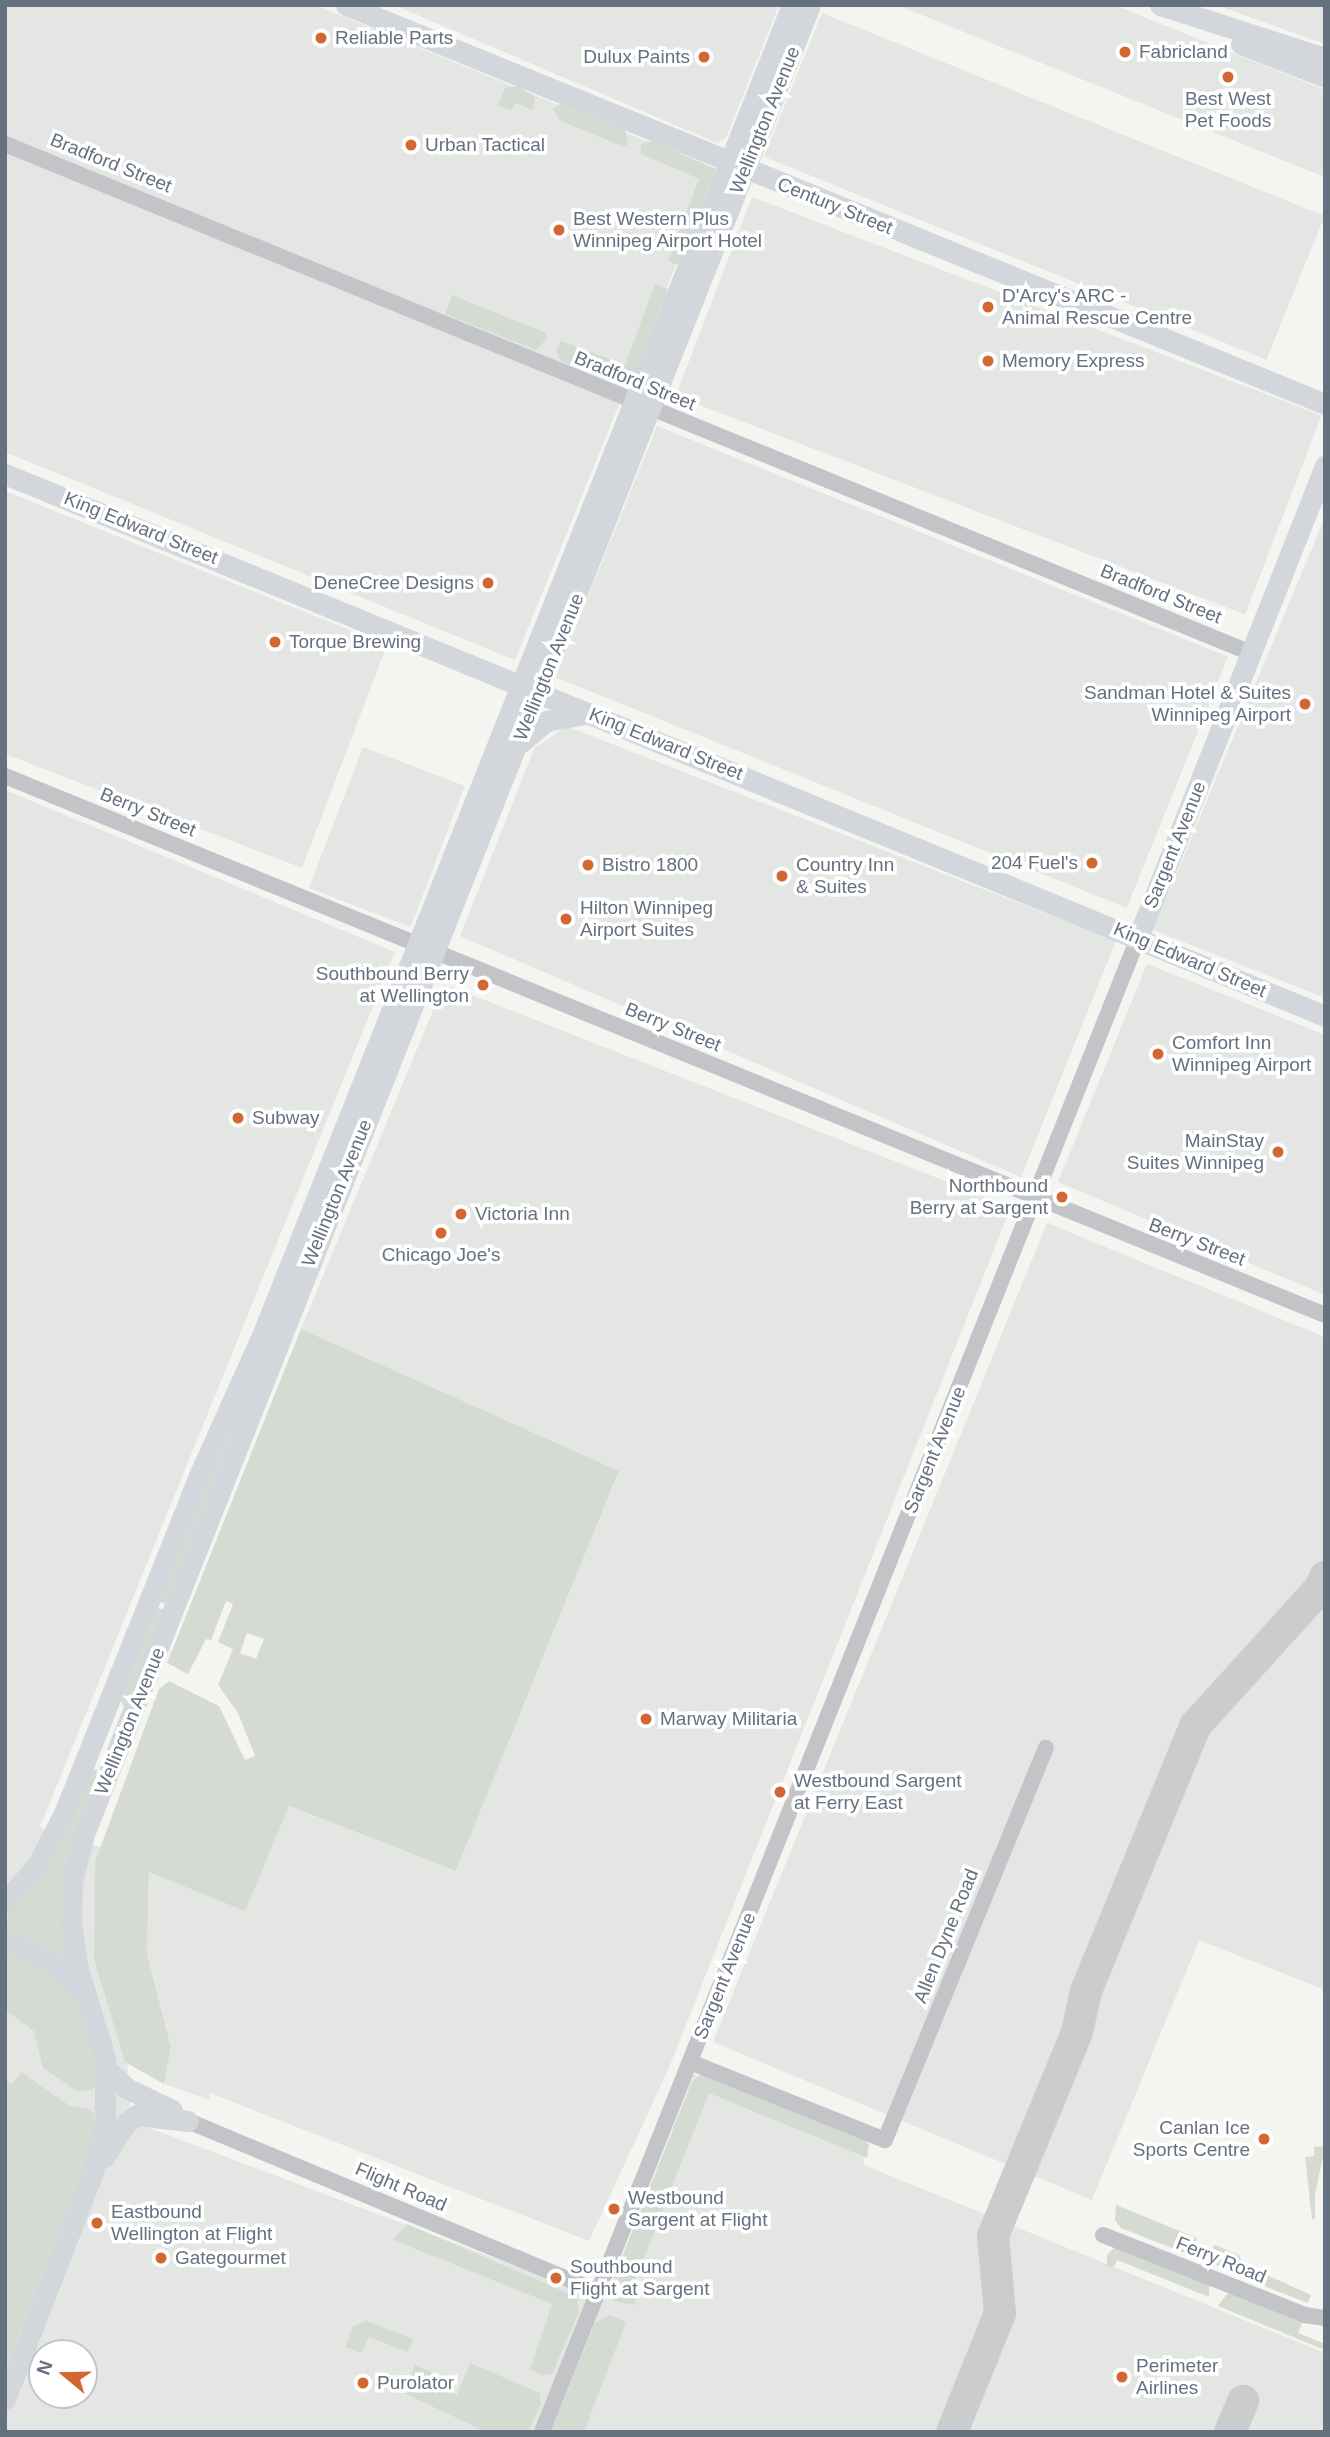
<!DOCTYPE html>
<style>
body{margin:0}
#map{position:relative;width:1330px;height:2437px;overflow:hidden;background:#f4f4f1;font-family:Helvetica,sans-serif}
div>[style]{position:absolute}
.built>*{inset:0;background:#e4e6e4;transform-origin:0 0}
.green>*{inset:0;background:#d5dbd2}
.taxiway>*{height:32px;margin:-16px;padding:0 16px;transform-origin:16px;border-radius:16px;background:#caccce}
.minor>*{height:16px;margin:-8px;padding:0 8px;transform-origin:8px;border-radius:8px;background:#c2c4c8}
.major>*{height:21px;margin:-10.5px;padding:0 10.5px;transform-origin:10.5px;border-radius:10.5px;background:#d3d7db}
.dots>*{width:19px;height:19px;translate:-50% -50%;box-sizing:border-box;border:4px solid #fff;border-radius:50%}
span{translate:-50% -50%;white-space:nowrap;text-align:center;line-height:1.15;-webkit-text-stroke:7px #fff;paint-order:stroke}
.poi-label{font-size:19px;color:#66717f}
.left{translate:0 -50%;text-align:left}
.right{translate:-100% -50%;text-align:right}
.street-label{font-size:19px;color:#66717f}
.frame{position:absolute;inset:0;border:7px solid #66717f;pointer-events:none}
.north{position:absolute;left:28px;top:2339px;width:70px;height:70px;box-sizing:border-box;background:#fff;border:2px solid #c2c6cc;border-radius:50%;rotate:289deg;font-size:19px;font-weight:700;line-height:28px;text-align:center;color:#66717f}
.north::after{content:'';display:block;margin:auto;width:24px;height:32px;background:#d36732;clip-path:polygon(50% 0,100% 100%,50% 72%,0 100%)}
</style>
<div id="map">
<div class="built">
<i style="clip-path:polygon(5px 5px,315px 5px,715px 169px,515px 660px,5px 452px)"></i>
<i style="clip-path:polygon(394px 5px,779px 5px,726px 138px,717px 143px)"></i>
<i style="clip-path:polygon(897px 5px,1114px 5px,1325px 90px,1325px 177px)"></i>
<i style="clip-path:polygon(1216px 5px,1325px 5px,1325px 44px)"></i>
<i style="left:822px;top:13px;width:542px;height:155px;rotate:22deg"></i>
<i style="left:752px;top:197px;width:610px;height:213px;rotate:21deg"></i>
<i style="left:657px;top:426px;width:616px;height:271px;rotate:22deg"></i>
<i style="clip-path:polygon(5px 491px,387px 645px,302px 868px,5px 754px)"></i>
<i style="clip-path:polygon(1325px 517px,1325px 998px,1153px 930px)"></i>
<i style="clip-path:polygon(566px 726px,1116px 941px,1021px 1177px,460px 936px,534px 749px)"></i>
<i style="left:363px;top:747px;width:109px;height:151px;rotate:21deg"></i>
<i style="clip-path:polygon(evenodd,5px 790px,395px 952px,40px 1827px,114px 1852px,131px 2121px,605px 2300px,694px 2074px,848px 2132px,862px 2142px,864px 2165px,1325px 2353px,1325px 2432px,5px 2432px,5px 790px,42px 2353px,84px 2353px,84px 2395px,42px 2395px,42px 2353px)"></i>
<i style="clip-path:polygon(1147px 964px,1325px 1035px,1325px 1295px,1058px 1182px)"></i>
<i style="clip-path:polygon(444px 984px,1011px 1207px,668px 2070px,589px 2241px,210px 2093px,210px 2100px,164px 2084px,171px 2047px,147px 1954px,149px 1871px,245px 1910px,288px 1806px,456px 1871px,619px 1472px,301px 1329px)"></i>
<i style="clip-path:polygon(1047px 1223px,1325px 1337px,1325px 1990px,1199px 1940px,1092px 2200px,713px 2042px)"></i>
</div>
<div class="green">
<i style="clip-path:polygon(518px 86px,535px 97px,533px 110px,515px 103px,512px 110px,498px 106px,505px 88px)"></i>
<i style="clip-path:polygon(560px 104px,625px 130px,628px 144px,624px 147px,559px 120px,553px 108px)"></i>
<i style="clip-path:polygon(652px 141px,716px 169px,678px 265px,668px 261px,699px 179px,641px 154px,641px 144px)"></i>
<i style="clip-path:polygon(655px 284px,668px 289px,630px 387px,561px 361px,556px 350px,561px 341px,625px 365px)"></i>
<i style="clip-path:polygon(452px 295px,546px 333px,547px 338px,536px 350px,445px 314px)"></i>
<i style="clip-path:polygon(evenodd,301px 1329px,619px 1471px,456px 1871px,289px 1806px,245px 1911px,149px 1872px,147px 1954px,171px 2047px,164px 2084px,125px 2062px,94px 1959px,95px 1862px,159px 1689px,169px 1681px,219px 1706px,245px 1760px,255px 1756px,238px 1713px,218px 1685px,233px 1649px,218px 1642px,233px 1604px,226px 1601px,211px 1640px,206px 1639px,188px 1674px,167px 1663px,301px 1329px,247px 1633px,264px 1639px,256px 1659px,240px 1653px,247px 1633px)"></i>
<i style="clip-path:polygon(271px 1342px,168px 1605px,160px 1602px,249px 1379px)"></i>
<i style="clip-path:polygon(158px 1608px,166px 1611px,125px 1709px,121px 1701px)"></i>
<i style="clip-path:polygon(94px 1769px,97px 1770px,71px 1966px,5px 1936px,5px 1918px,50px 1865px)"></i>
<i style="clip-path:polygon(5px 1947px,23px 1952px,72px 1989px,92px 2034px,97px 2085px,92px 2090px,77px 2091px,43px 2068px,34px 2031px,5px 2010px)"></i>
<i style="clip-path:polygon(21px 2072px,70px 2106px,89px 2109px,95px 2115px,90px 2155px,5px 2370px,5px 2079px,12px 2084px)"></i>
<i style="clip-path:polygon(702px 2074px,860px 2137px,869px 2144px,867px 2158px,709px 2093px,629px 2296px,636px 2299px,634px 2305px,614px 2301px,610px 2287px,692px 2082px)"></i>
<i style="clip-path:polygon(1325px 2146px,1315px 2195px,1315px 2219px,1312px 2219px,1305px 2157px,1314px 2156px,1314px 2147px)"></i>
<i style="clip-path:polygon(1116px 2205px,1197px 2238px,1192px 2250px,1185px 2253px,1121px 2228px,1115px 2220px)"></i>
<i style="clip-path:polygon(407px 2224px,577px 2297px,579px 2312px,552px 2374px,541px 2375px,530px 2369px,552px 2304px,393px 2240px)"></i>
<i style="clip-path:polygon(1215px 2245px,1239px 2255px,1246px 2273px,1240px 2276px,1213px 2263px,1209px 2252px)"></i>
<i style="clip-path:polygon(1115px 2247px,1209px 2284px,1209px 2297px,1117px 2260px,1113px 2268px,1107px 2266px,1107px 2255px)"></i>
<i style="clip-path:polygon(1260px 2272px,1311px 2295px,1308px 2303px,1259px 2284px)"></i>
<i style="clip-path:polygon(1235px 2293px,1303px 2321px,1298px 2333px,1325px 2344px,1325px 2350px,1218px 2306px,1227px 2294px)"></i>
<i style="clip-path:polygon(610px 2315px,626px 2322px,584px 2432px,551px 2432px,595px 2323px)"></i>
<i style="clip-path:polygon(366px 2321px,413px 2339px,408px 2352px,369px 2337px,361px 2353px,345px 2347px,353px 2326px)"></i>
<i style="clip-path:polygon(470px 2363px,540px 2393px,541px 2404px,528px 2432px,486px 2432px,404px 2393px,415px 2365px,434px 2373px,431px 2384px,457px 2395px)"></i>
</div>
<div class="taxiway">
<i style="left:952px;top:2432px;width:128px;rotate:-68deg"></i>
<i style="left:1000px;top:2313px;width:77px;rotate:-95.2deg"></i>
<i style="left:993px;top:2236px;width:221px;rotate:-67.6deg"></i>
<i style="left:1077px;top:2032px;width:42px;rotate:-77.6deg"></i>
<i style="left:1086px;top:1991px;width:287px;rotate:-67.6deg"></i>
<i style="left:1195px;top:1726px;width:188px;rotate:-47.8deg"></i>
<i style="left:1321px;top:1587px;width:11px;rotate:-68deg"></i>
<i style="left:1230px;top:2432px;width:34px;rotate:-67deg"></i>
</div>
<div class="minor">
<i style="left:5px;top:144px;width:1346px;rotate:22.22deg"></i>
<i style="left:5px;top:776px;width:1426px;rotate:22.21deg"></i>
<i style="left:690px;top:2062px;width:210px;rotate:21.8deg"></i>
<i style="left:885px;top:2140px;width:424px;rotate:-67.7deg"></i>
<i style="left:188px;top:2121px;width:444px;rotate:22.6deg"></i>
<i style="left:1103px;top:2235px;width:217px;rotate:21.6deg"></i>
<i style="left:1305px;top:2315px;width:20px;rotate:9deg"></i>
<i style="left:542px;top:2432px;width:1608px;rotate:-68.25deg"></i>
</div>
<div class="major">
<i style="left:346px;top:5px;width:1057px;rotate:22.17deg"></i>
<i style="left:1160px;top:5px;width:173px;rotate:17.8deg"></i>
<i style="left:1241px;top:44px;width:90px;rotate:21.4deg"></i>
<i style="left:5px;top:474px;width:1427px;rotate:22.32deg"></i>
<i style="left:520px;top:743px;width:34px;rotate:-40deg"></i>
<i style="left:546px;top:721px;width:45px;rotate:-10.3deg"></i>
<i style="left:1138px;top:938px;width:508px;rotate:-68.39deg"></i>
<i style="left:5px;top:1902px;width:50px;rotate:-49deg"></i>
<i style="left:38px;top:1864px;width:59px;rotate:-63deg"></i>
<i style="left:65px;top:1811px;width:366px;rotate:-68.2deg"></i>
<i style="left:201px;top:1471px;width:151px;rotate:-65.8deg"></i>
<i style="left:263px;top:1333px;width:1429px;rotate:-68.28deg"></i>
<i style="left:5px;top:1941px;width:52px;rotate:23.6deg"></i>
<i style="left:53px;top:1962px;width:42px;rotate:46deg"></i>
<i style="left:107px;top:2070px;width:26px;rotate:43deg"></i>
<i style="left:126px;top:2088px;width:51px;rotate:25.6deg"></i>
<i style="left:104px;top:2157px;width:40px;rotate:-57.1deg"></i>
<i style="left:126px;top:2123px;width:14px;rotate:-36deg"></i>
<i style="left:137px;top:2115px;width:51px;rotate:6.7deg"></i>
<i style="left:5px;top:2399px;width:243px;rotate:-68.8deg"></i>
<i style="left:93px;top:2172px;width:51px;rotate:-76.5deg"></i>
<i style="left:105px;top:2122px;width:64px;rotate:-90deg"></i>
<i style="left:105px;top:2058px;width:93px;rotate:-106.9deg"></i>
<i style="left:78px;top:1969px;width:47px;rotate:-98.7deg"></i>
<i style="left:71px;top:1923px;width:41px;rotate:-88.6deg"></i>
<i style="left:72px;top:1882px;width:49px;rotate:-76deg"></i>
<i style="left:84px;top:1834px;width:1968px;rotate:-68.35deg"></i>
</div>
<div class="dots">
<i style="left:321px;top:38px;background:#d36732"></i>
<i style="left:1125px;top:52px;background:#d36732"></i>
<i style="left:704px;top:57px;background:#d36732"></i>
<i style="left:1228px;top:77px;background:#d36732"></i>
<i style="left:411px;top:145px;background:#d36732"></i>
<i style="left:559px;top:230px;background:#d36732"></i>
<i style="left:988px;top:307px;background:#d36732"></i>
<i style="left:988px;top:361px;background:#d36732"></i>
<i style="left:488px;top:583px;background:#d36732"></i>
<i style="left:275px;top:642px;background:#d36732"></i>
<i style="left:1305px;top:704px;background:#d36732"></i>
<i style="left:1092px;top:863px;background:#d36732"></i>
<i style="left:588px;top:865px;background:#d36732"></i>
<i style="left:782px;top:876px;background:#d36732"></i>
<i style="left:566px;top:919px;background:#d36732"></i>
<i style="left:483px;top:985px;background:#d36732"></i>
<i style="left:1158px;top:1054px;background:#d36732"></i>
<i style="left:238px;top:1118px;background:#d36732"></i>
<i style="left:1278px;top:1152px;background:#d36732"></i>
<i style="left:1062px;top:1197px;background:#d36732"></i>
<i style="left:461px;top:1214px;background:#d36732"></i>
<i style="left:441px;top:1233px;background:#d36732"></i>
<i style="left:646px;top:1719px;background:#d36732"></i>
<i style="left:780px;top:1792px;background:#d36732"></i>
<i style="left:1264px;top:2139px;background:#d36732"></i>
<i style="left:614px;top:2209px;background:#d36732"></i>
<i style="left:97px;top:2223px;background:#d36732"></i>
<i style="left:161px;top:2258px;background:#d36732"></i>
<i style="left:556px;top:2278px;background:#d36732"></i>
<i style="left:1122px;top:2377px;background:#d36732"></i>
<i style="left:363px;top:2383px;background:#d36732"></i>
</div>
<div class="poi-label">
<span class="left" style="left:335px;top:38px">Reliable Parts</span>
<span class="left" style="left:1139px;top:52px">Fabricland</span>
<span class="right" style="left:690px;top:57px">Dulux Paints</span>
<span style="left:1228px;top:110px">Best West<br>Pet Foods</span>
<span class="left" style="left:425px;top:145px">Urban Tactical</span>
<span class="left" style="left:573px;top:230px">Best Western Plus<br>Winnipeg Airport Hotel</span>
<span class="left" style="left:1002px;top:307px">D'Arcy's ARC -<br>Animal Rescue Centre</span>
<span class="left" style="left:1002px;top:361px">Memory Express</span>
<span class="right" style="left:474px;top:583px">DeneCree Designs</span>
<span class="left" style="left:289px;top:642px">Torque Brewing</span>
<span class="right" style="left:1291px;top:704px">Sandman Hotel &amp; Suites<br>Winnipeg Airport</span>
<span class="right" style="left:1078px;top:863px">204 Fuel's</span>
<span class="left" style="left:602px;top:865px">Bistro 1800</span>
<span class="left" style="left:796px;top:876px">Country Inn<br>&amp; Suites</span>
<span class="left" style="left:580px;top:919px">Hilton Winnipeg<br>Airport Suites</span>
<span class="right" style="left:469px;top:985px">Southbound Berry<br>at Wellington</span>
<span class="left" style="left:1172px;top:1054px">Comfort Inn<br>Winnipeg Airport</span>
<span class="left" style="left:252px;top:1118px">Subway</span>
<span class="right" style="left:1264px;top:1152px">MainStay<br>Suites Winnipeg</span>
<span class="right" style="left:1048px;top:1197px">Northbound<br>Berry at Sargent</span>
<span class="left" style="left:475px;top:1214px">Victoria Inn</span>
<span style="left:441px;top:1255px">Chicago Joe's</span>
<span class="left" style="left:660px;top:1719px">Marway Militaria</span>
<span class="left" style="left:794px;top:1792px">Westbound Sargent<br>at Ferry East</span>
<span class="right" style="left:1250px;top:2139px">Canlan Ice<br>Sports Centre</span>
<span class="left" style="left:628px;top:2209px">Westbound<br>Sargent at Flight</span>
<span class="left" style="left:111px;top:2223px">Eastbound<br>Wellington at Flight</span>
<span class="left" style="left:175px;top:2258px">Gategourmet</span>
<span class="left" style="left:570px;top:2278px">Southbound<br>Flight at Sargent</span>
<span class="left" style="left:1136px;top:2377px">Perimeter<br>Airlines</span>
<span class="left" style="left:377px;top:2383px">Purolator</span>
</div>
<div class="street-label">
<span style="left:765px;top:120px;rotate:-68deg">Wellington Avenue</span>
<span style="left:111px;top:163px;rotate:22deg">Bradford Street</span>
<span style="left:835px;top:206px;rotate:22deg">Century Street</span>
<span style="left:635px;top:381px;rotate:22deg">Bradford Street</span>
<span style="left:141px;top:528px;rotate:22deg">King Edward Street</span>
<span style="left:1161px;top:594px;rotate:22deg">Bradford Street</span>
<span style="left:549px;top:667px;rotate:-68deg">Wellington Avenue</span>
<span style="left:666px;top:744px;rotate:22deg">King Edward Street</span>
<span style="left:148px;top:812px;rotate:22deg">Berry Street</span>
<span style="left:1175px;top:845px;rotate:-68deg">Sargent Avenue</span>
<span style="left:1190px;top:960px;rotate:23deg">King Edward Street</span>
<span style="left:673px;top:1027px;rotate:22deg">Berry Street</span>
<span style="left:337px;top:1193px;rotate:-68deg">Wellington Avenue</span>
<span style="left:1197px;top:1242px;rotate:21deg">Berry Street</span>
<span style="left:935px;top:1450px;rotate:-68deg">Sargent Avenue</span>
<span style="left:130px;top:1721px;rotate:-68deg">Wellington Avenue</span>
<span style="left:946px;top:1936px;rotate:-68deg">Allen Dyne Road</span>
<span style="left:725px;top:1976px;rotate:-68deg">Sargent Avenue</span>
<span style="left:401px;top:2187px;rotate:23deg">Flight Road</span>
<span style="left:1221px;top:2260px;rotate:22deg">Ferry Road</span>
</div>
<div class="frame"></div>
<div class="north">N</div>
</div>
